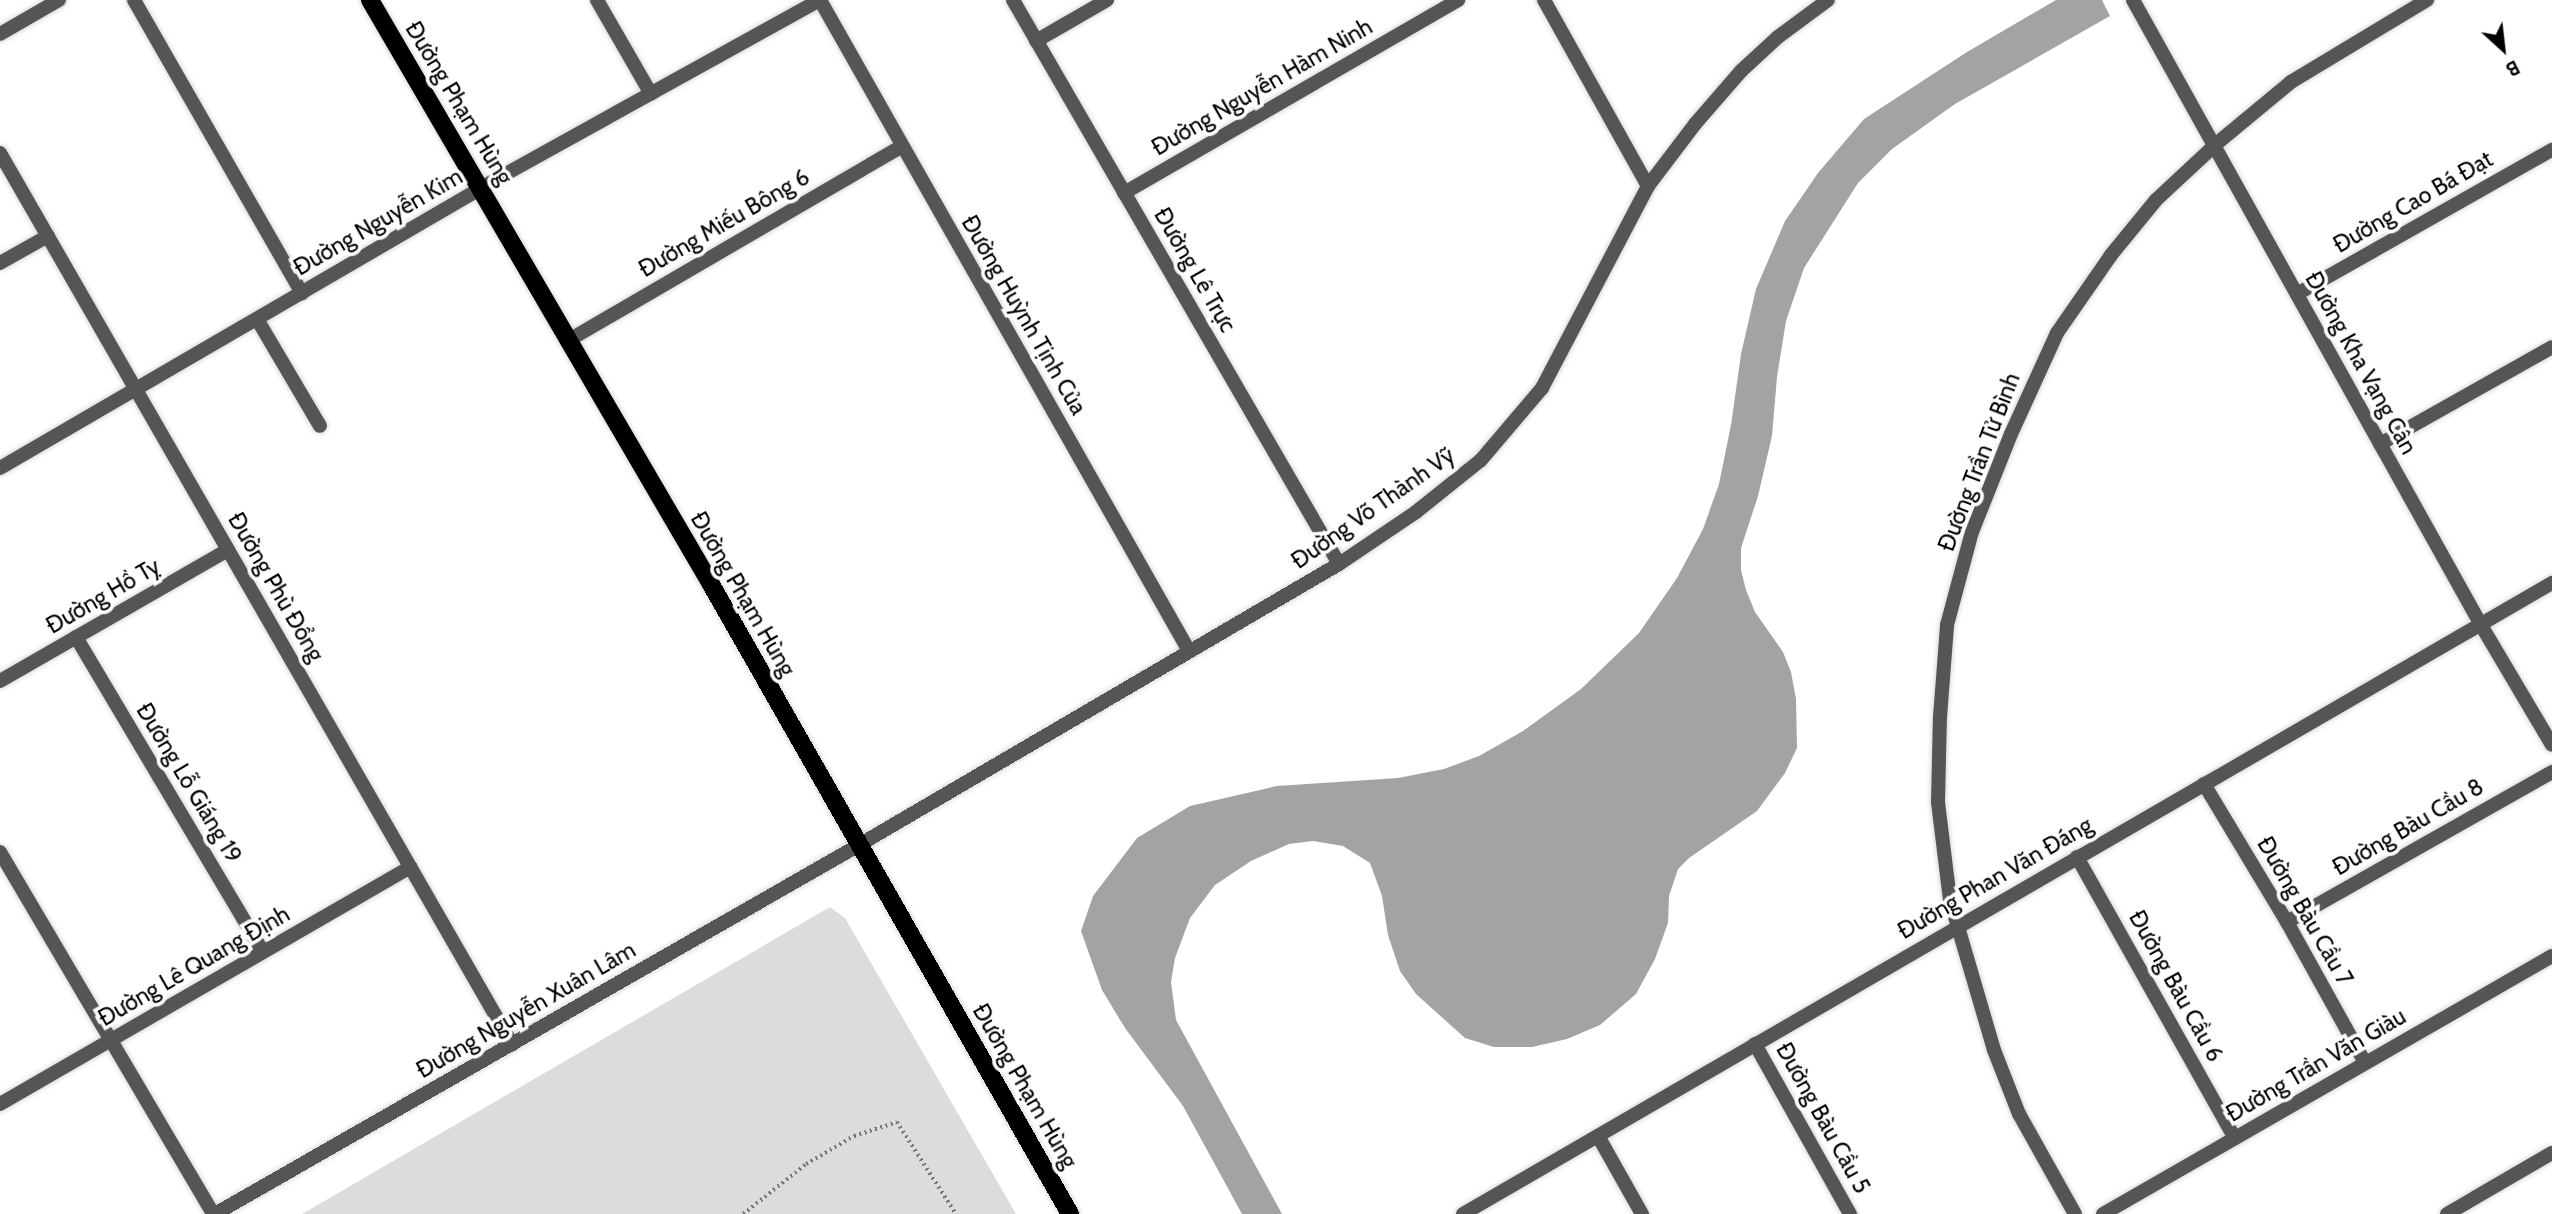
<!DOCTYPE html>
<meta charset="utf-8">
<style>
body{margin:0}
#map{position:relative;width:2552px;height:1214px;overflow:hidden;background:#fff;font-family:Cabin,sans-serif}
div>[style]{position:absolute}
.green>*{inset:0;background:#dcdcdc}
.water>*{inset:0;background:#a3a3a3}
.path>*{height:3.5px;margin-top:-1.75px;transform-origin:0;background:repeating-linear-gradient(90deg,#777 0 2px,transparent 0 5.5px)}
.roads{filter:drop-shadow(0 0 2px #dbdbdb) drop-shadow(0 0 2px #dbdbdb)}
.minor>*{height:14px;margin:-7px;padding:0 7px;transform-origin:7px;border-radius:7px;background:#555}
.tertiary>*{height:14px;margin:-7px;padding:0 7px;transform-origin:7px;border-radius:7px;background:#555}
.primary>*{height:18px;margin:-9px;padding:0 9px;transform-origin:9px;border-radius:9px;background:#000}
span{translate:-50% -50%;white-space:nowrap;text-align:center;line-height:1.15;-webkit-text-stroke:7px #fff;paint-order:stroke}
.street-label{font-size:23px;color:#000}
.north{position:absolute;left:2468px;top:14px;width:70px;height:70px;-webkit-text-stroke:5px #fff;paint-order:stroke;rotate:153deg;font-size:19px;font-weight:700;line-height:28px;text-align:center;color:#000}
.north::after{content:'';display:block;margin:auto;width:24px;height:32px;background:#000;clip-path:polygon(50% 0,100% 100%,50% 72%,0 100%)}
</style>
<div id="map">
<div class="green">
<i style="clip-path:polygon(830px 907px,845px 918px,1016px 1214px,302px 1214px)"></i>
</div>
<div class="water">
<i style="clip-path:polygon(2056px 0,2102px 0,2110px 16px,1955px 104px,1892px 149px,1858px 183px,1804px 268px,1786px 321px,1777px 377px,1772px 436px,1758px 496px,1741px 548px,1741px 570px,1746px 590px,1755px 612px,1783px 652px,1791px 672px,1796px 699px,1797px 748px,1785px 773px,1757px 811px,1689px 858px,1678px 869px,1669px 896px,1668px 923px,1655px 959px,1636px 994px,1600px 1025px,1567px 1039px,1532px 1047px,1494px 1047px,1465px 1038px,1416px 994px,1400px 971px,1388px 935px,1382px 896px,1370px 863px,1343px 846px,1313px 841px,1289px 844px,1251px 861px,1215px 885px,1190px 918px,1175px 958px,1171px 982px,1176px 1020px,1282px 1214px,1242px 1214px,1183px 1106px,1125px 1028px,1102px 990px,1081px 931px,1093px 896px,1137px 838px,1190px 806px,1277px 786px,1398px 778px,1444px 769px,1479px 756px,1523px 731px,1581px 689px,1639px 633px,1677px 578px,1703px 529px,1719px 484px,1731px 425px,1741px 354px,1756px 289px,1785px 221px,1818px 173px,1864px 119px,1967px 52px)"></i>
</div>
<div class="path">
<i style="left:743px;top:1214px;width:80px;rotate:-38.4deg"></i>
<i style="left:806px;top:1164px;width:56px;rotate:-30.3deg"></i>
<i style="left:854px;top:1136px;width:45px;rotate:-18deg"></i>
<i style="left:897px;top:1122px;width:109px;rotate:57.3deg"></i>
</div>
<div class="roads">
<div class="minor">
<i style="left:134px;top:0;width:338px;rotate:60.2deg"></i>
<i style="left:597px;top:0;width:108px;rotate:60.1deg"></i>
<i style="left:820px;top:0;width:748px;rotate:60.45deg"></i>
<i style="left:1013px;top:0;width:651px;rotate:59.97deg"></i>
<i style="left:1544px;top:0;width:213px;rotate:60.8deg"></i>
<i style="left:2133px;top:0;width:715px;rotate:60.89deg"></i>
<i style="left:2481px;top:625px;width:139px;rotate:59.4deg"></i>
<i style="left:0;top:34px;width:68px;rotate:-30deg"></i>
<i style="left:1036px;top:41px;width:82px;rotate:-30deg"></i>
<i style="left:0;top:153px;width:1028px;rotate:60.12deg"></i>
<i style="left:1124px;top:193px;width:386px;rotate:-30deg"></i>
<i style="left:0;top:263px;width:55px;rotate:-29.4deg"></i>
<i style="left:2297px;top:294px;width:293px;rotate:-29.5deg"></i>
<i style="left:257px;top:319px;width:124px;rotate:59.5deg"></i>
<i style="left:569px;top:340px;width:385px;rotate:-30.2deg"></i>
<i style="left:2380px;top:444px;width:197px;rotate:-29.4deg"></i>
<i style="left:0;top:468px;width:581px;rotate:-30.19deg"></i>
<i style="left:502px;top:176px;width:363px;rotate:-29deg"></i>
<i style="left:76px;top:637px;width:366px;rotate:59.3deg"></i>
<i style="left:0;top:681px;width:263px;rotate:-29.9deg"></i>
<i style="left:2204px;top:784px;width:161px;rotate:59deg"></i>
<i style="left:2287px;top:922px;width:161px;rotate:61deg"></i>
<i style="left:0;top:852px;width:420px;rotate:59.5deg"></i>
<i style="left:2077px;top:857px;width:322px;rotate:60.7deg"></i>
<i style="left:2287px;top:922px;width:305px;rotate:-29.5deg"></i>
<i style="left:1755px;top:1044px;width:195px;rotate:60.8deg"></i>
<i style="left:0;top:1104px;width:474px;rotate:-30deg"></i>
<i style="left:1598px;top:1136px;width:90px;rotate:60.6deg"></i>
<i style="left:1463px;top:1214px;width:1259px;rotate:-30.09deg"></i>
<i style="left:2103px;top:1214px;width:518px;rotate:-29.88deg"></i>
<i style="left:2447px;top:1214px;width:121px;rotate:-30.2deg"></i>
</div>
<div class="tertiary">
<i style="left:215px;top:1214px;width:742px;rotate:-29.81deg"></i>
<i style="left:859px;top:845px;width:556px;rotate:-30.35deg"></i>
<i style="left:1339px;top:564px;width:93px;rotate:-34deg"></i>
<i style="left:1416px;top:512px;width:83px;rotate:-38.7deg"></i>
<i style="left:1481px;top:460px;width:94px;rotate:-49.7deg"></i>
<i style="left:1542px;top:388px;width:228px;rotate:-62.3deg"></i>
<i style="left:1648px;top:186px;width:78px;rotate:-52.8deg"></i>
<i style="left:1695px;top:124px;width:70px;rotate:-49deg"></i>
<i style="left:1741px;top:71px;width:50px;rotate:-42.6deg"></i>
<i style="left:1778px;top:37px;width:62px;rotate:-36.5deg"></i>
<i style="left:2075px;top:1214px;width:115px;rotate:-119.2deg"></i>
<i style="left:2019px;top:1114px;width:69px;rotate:-111.3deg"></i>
<i style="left:1994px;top:1050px;width:156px;rotate:-106.3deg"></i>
<i style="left:1950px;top:900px;width:99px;rotate:-97deg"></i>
<i style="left:1938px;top:802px;width:85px;rotate:-88.7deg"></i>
<i style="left:1940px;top:717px;width:92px;rotate:-85.6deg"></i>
<i style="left:1947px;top:625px;width:96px;rotate:-75deg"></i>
<i style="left:1972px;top:532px;width:105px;rotate:-68.3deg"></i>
<i style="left:2011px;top:434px;width:111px;rotate:-65.5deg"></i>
<i style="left:2057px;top:333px;width:95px;rotate:-55.3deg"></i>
<i style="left:2111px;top:255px;width:71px;rotate:-50.7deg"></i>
<i style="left:2156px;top:200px;width:81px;rotate:-43deg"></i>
<i style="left:2215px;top:145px;width:99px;rotate:-39.7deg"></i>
<i style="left:2291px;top:82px;width:159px;rotate:-31.1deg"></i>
</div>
<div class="primary">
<i style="left:370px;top:0;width:678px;rotate:59.73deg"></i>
<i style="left:712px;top:586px;width:723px;rotate:60.31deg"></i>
</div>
</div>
<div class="street-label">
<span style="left:1262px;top:87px;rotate:-30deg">Đường Nguyễn Hàm Ninh</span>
<span style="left:459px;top:103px;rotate:59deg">Đường Phạm Hùng</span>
<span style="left:2413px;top:202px;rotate:-30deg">Đường Cao Bá Đạt</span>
<span style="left:378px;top:222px;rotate:-30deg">Đường Nguyễn Kim</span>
<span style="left:724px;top:223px;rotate:-30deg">Đường Miếu Bông 6</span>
<span style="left:1195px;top:270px;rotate:60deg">Đường Lê Trực</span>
<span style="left:1024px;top:315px;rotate:60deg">Đường Huỳnh Tịnh Của</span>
<span style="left:2361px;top:363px;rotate:61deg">Đường Kha Vạng Cân</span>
<span style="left:1979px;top:462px;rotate:-69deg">Đường Trần Tử Bình</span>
<span style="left:1373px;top:508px;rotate:-35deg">Đường Võ Thành Vỹ</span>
<span style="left:276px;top:587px;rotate:60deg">Đường Phù Đổng</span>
<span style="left:743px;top:594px;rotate:60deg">Đường Phạm Hùng</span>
<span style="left:103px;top:596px;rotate:-30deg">Đường Hồ Tỵ</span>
<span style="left:189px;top:783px;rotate:59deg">Đường Lỗ Giáng 19</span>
<span style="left:2408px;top:827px;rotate:-30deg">Đường Bàu Cầu 8</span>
<span style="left:1995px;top:878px;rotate:-30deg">Đường Phan Văn Đáng</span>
<span style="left:2305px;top:911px;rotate:60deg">Đường Bàu Cầu 7</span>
<span style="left:194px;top:966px;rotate:-30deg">Đường Lê Quang Định</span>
<span style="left:2176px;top:986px;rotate:61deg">Đường Bàu Cầu 6</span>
<span style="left:526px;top:1010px;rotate:-30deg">Đường Nguyễn Xuân Lâm</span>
<span style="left:2316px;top:1065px;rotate:-30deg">Đường Trần Văn Giàu</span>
<span style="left:1025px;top:1086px;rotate:60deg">Đường Phạm Hùng</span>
<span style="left:1823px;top:1118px;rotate:61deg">Đường Bàu Cầu 5</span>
</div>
<div class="north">B</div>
</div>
